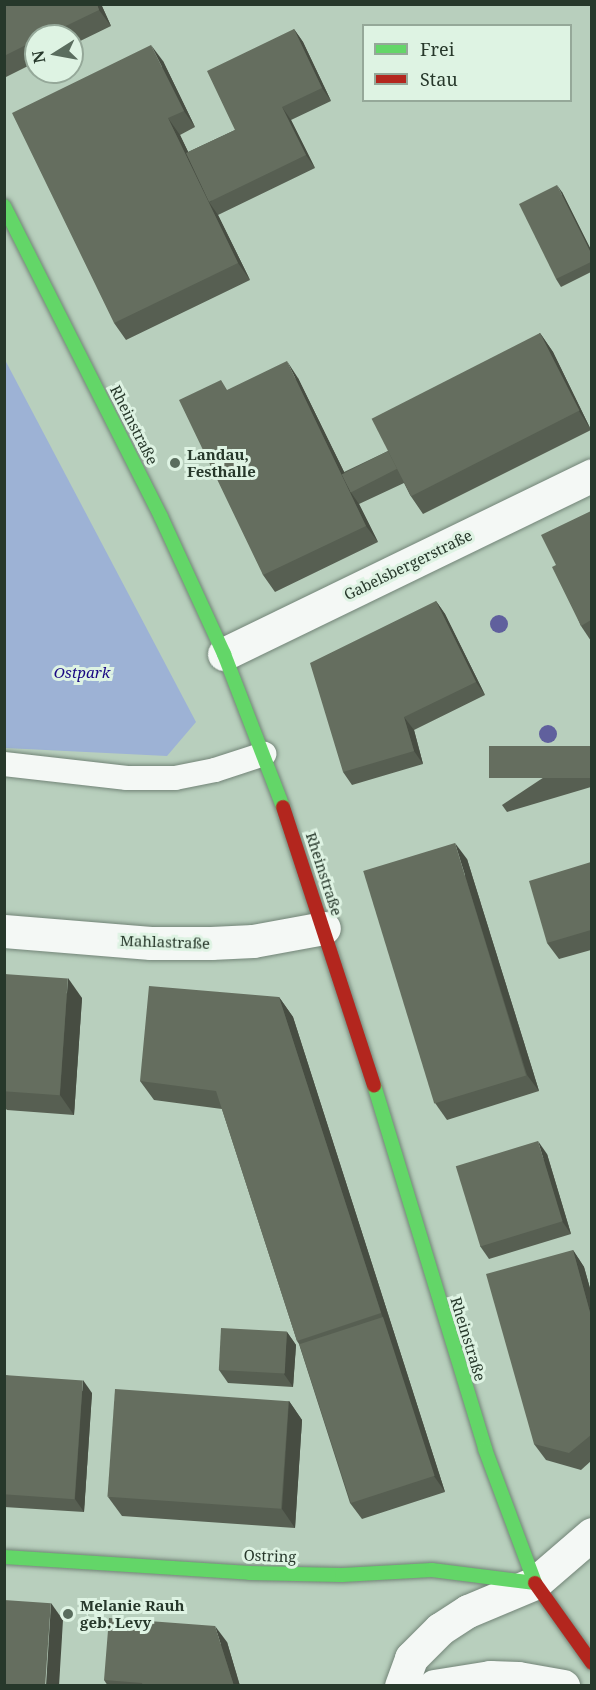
<!DOCTYPE html>
<meta charset="utf-8">
<style>
body{margin:0}
#map{position:relative;width:596px;height:1690px;overflow:hidden;background:#b8cfbd;font-family:"Noto Serif",serif}
div>[style]{position:absolute}
.green>*{inset:0;background:#9db2d5}
.roads{filter:drop-shadow(0 0 2px #728477) drop-shadow(0 0 2px #728477)}
.lane>*{height:24px;margin:-12px;padding:0 12px;transform-origin:12px;border-radius:12px;background:#f4f8f5}
.street>*{height:33px;margin:-16.5px;padding:0 16.5px;transform-origin:16.5px;border-radius:16.5px;background:#f4f8f5}
.fast>*{height:14px;margin:-7px;padding:0 7px;transform-origin:7px;border-radius:7px;background:#63d668}
.jam>*{height:14px;margin:-7px;padding:0 7px;transform-origin:7px;border-radius:7px;background:#b3261e}
.trees>*{width:18px;height:18px;margin:-9px;border-radius:50%;background:#60609d}
.wall>*{inset:0;background:#575f52}
.shaded-wall>*{inset:0;background:#474d42}
.building>*{inset:0;background:#656e5f;transform-origin:0 0}
.dots>*{width:16px;height:16px;translate:-50% -50%;box-sizing:border-box;border:3px solid #def3e3;border-radius:50%}
span{translate:-50% -50%;white-space:nowrap;text-align:center;line-height:1.15;-webkit-text-stroke:6px #def3e3;paint-order:stroke}
.street-label{font-size:15px;color:#27382b}
.poi-label{font-size:15px;color:#27382b;font-weight:700}
.left{translate:0 -50%;text-align:left}
.park-label{font-size:15px;color:#180682;font-style:italic}
.frame{position:absolute;inset:0;border:6px solid #27382b;pointer-events:none}
.legend{position:absolute;left:362px;top:24px;width:210px;height:78px;box-sizing:border-box;background:#def3e3;border:2px solid #95a899;margin:0;padding:8px 10px;list-style:none;font-size:18px;color:#27382b}
.legend li{display:flex;align-items:center;gap:12px;height:30px}
.legend b{width:30px;border:2px solid #95a899}
.north{position:absolute;left:24px;top:24px;width:60px;height:60px;box-sizing:border-box;background:#def3e3;border:2px solid #95a899;border-radius:50%;rotate:259deg;font-size:16px;font-weight:700;line-height:24px;text-align:center;color:#27382b}
.north::after{content:'';display:block;margin:auto;width:21px;height:27px;background:#5a6d5e;clip-path:polygon(50% 0,100% 100%,50% 72%,0 100%)}
</style>
<div id="map">
<div class="green">
<i style="clip-path:polygon(4px 358px,196px 722px,167px 756px,5px 748px)"></i>
</div>
<div class="roads">
<div class="lane">
<i style="left:4px;top:764px;width:124px;rotate:6.5deg"></i>
<i style="left:127px;top:778px;width:48px"></i>
<i style="left:175px;top:778px;width:41px;rotate:-11.3deg"></i>
<i style="left:215px;top:770px;width:52px;rotate:-18.1deg"></i>
</div>
<div class="street">
<i style="left:224px;top:654px;width:409px;rotate:-25.9deg"></i>
<i style="left:4px;top:931px;width:147px;rotate:4.7deg"></i>
<i style="left:151px;top:943px;width:60px"></i>
<i style="left:211px;top:943px;width:42px;rotate:-2.7deg"></i>
<i style="left:253px;top:941px;width:72px;rotate:-10.4deg"></i>
<i style="left:401px;top:1686px;width:30px;rotate:-70deg"></i>
<i style="left:411px;top:1658px;width:41px;rotate:-45deg"></i>
<i style="left:440px;top:1629px;width:33px;rotate:-33deg"></i>
<i style="left:468px;top:1611px;width:73px;rotate:-22.7deg"></i>
<i style="left:535px;top:1583px;width:75px;rotate:-40.7deg"></i>
<i style="left:434px;top:1686px;width:57px;rotate:-9.1deg"></i>
<i style="left:490px;top:1677px;width:28px;rotate:2deg"></i>
<i style="left:518px;top:1678px;width:46px;rotate:10.1deg"></i>
</div>
<div class="fast">
<i style="left:4px;top:206px;width:348px;rotate:63.2deg"></i>
<i style="left:161px;top:517px;width:151px;rotate:65.3deg"></i>
<i style="left:224px;top:654px;width:164px;rotate:68.9deg"></i>
<i style="left:374px;top:1085px;width:381px;rotate:73deg"></i>
<i style="left:485px;top:1449px;width:143px;rotate:69.5deg"></i>
<i style="left:4px;top:1557px;width:246px;rotate:3.7deg"></i>
<i style="left:249px;top:1573px;width:93px;rotate:1.2deg"></i>
<i style="left:342px;top:1575px;width:90px;rotate:-3.2deg"></i>
<i style="left:432px;top:1570px;width:104px;rotate:7.2deg"></i>
</div>
<div class="jam">
<i style="left:283px;top:807px;width:293px;rotate:71.9deg"></i>
<i style="left:535px;top:1583px;width:98px;rotate:54.5deg"></i>
</div>
</div>
<div class="trees">
<i style="left:499px;top:624px"></i>
<i style="left:548px;top:734px"></i>
</div>
<div class="wall">
<i style="clip-path:polygon(4px 4px,101px 4px,111px 26px,72px 45px,72px 36px,36px 36px,36px 62px,4px 78px)"></i>
<i style="clip-path:polygon(294px 29px,303px 42px,331px 101px,291px 120px,315px 168px,218px 215px,250px 280px,126px 340px,114px 323px,163px 61px,195px 127px,180px 135px,188px 152px,235px 130px)"></i>
<i style="clip-path:polygon(562px 192px,591px 250px,591px 272px,561px 287px,556px 279px)"></i>
<i style="clip-path:polygon(540px 333px,553px 352px,591px 430px,423px 514px,410px 495px,404px 483px,359px 504px,378px 542px,275px 592px,263px 575px,228px 390px,298px 378px,344px 472px,388px 451px)"></i>
<i style="clip-path:polygon(591px 511px,591px 641px,581px 626px,556px 565px)"></i>
<i style="clip-path:polygon(436px 601px,445px 614px,485px 695px,414px 730px,423px 764px,352px 785px,343px 772px)"></i>
<i style="clip-path:polygon(591px 746px,591px 787px,507px 812px,502px 805px)"></i>
<i style="clip-path:polygon(467px 859px,539px 1091px,447px 1120px,435px 1103px)"></i>
<i style="clip-path:polygon(591px 862px,591px 950px,559px 959px,547px 943px)"></i>
<i style="clip-path:polygon(4px 974px,82px 998px,74px 1115px,7px 1110px,4px 1107px)"></i>
<i style="clip-path:polygon(279px 997px,293px 1017px,445px 1492px,362px 1519px,350px 1503px,299px 1344px,297px 1341px,222px 1109px,154px 1100px,140px 1081px)"></i>
<i style="clip-path:polygon(547px 1154px,571px 1234px,489px 1259px,480px 1246px)"></i>
<i style="clip-path:polygon(573px 1250px,584px 1267px,591px 1292px,591px 1461px,581px 1470px,546px 1460px,534px 1444px)"></i>
<i style="clip-path:polygon(287px 1332px,296px 1345px,293px 1387px,228px 1383px,219px 1370px)"></i>
<i style="clip-path:polygon(4px 1375px,92px 1393px,84px 1512px,4px 1507px)"></i>
<i style="clip-path:polygon(289px 1401px,302px 1420px,295px 1528px,122px 1516px,108px 1497px)"></i>
<i style="clip-path:polygon(227px 1642px,240px 1686px,108px 1686px,104px 1680px)"></i>
</div>
<div class="shaded-wall">
<i style="clip-path:polygon(97px 4px,101px 4px,111px 26px,99px 10px)"></i>
<i style="clip-path:polygon(294px 29px,303px 42px,331px 101px,322px 88px)"></i>
<i style="clip-path:polygon(151px 45px,163px 61px,195px 127px,184px 111px)"></i>
<i style="clip-path:polygon(282px 107px,291px 120px,315px 168px,306px 155px)"></i>
<i style="clip-path:polygon(168px 118px,180px 135px,212px 201px,209px 202px,218px 215px,250px 280px,238px 263px)"></i>
<i style="clip-path:polygon(557px 185px,562px 192px,591px 250px,591px 253px)"></i>
<i style="clip-path:polygon(540px 333px,553px 352px,591px 430px,579px 411px)"></i>
<i style="clip-path:polygon(287px 361px,298px 378px,353px 490px,350px 491px,359px 504px,378px 542px,366px 526px)"></i>
<i style="clip-path:polygon(436px 601px,445px 614px,485px 695px,476px 682px)"></i>
<i style="clip-path:polygon(404px 717px,414px 730px,423px 764px,414px 751px)"></i>
<i style="clip-path:polygon(455px 843px,467px 859px,539px 1091px,527px 1075px)"></i>
<i style="clip-path:polygon(68px 978px,82px 998px,74px 1115px,60px 1095px)"></i>
<i style="clip-path:polygon(279px 997px,293px 1017px,445px 1492px,434px 1476px)"></i>
<i style="clip-path:polygon(538px 1141px,547px 1154px,571px 1234px,562px 1221px)"></i>
<i style="clip-path:polygon(573px 1250px,584px 1267px,591px 1292px,591px 1316px)"></i>
<i style="clip-path:polygon(287px 1332px,296px 1345px,293px 1387px,284px 1374px)"></i>
<i style="clip-path:polygon(83px 1380px,92px 1393px,84px 1512px,75px 1499px)"></i>
<i style="clip-path:polygon(289px 1401px,302px 1420px,295px 1528px,282px 1509px)"></i>
<i style="clip-path:polygon(51px 1603px,63px 1620px,59px 1686px,46px 1686px)"></i>
<i style="clip-path:polygon(215px 1626px,227px 1642px,240px 1686px,234px 1686px)"></i>
</div>
<div class="building">
<i style="clip-path:polygon(4px 4px,97px 4px,99px 10px,45px 36px,36px 36px,36px 40px,4px 56px)"></i>
<i style="clip-path:polygon(294px 29px,322px 88px,282px 107px,306px 155px,209px 202px,186px 153px,235px 130px,207px 71px)"></i>
<i style="clip-path:polygon(151px 45px,184px 111px,168px 118px,238px 263px,114px 323px,12px 113px)"></i>
<i style="clip-path:polygon(557px 185px,591px 253px,591px 262px,556px 279px,519px 204px)"></i>
<i style="left:540px;top:333px;width:87px;height:189px;rotate:63deg"></i>
<i style="clip-path:polygon(287px 361px,366px 526px,263px 575px,179px 400px,221px 380px,227px 390px)"></i>
<i style="left:388px;top:451px;width:20px;height:52px;rotate:63deg"></i>
<i style="clip-path:polygon(591px 511px,591px 620px,581px 626px,552px 567px,556px 565px,541px 535px)"></i>
<i style="clip-path:polygon(436px 601px,476px 682px,404px 717px,414px 751px,343px 772px,310px 663px)"></i>
<i style="left:591px;top:746px;width:32px;height:102px;rotate:90deg"></i>
<i style="left:455px;top:843px;width:243px;height:96px;rotate:73deg"></i>
<i style="clip-path:polygon(591px 862px,591px 930px,547px 943px,529px 881px)"></i>
<i style="left:4px;top:974px;width:64px;height:117px;rotate:4deg"></i>
<i style="clip-path:polygon(149px 986px,279px 997px,381px 1313px,297px 1341px,216px 1091px,140px 1081px)"></i>
<i style="left:538px;top:1141px;width:84px;height:86px;rotate:73deg"></i>
<i style="clip-path:polygon(573px 1250px,591px 1316px,591px 1435px,569px 1453px,534px 1444px,486px 1274px)"></i>
<i style="left:383px;top:1317px;width:167px;height:88px;rotate:72deg"></i>
<i style="left:221px;top:1328px;width:66px;height:42px;rotate:3deg"></i>
<i style="left:4px;top:1375px;width:79px;height:119px;rotate:4deg"></i>
<i style="left:115px;top:1389px;width:174px;height:108px;rotate:4deg"></i>
<i style="left:4px;top:1600px;width:47px;height:86px;rotate:4deg"></i>
<i style="clip-path:polygon(109px 1618px,215px 1626px,234px 1686px,143px 1686px,142px 1683px,104px 1680px)"></i>
</div>
<div class="dots">
<i style="left:175px;top:463px;background:#5a6d5e"></i>
<i style="left:68px;top:1614px;background:#5a6d5e"></i>
</div>
<div class="street-label">
<span style="left:134px;top:425px;rotate:63deg">Rheinstraße</span>
<span style="left:408px;top:565px;rotate:-26deg">Gabelsbergerstraße</span>
<span style="left:324px;top:874px;rotate:72deg">Rheinstraße</span>
<span style="left:165px;top:942px;rotate:2deg">Mahlastraße</span>
<span style="left:468px;top:1339px;rotate:73deg">Rheinstraße</span>
<span style="left:270px;top:1556px;rotate:2deg">Ostring</span>
</div>
<div class="poi-label">
<span class="left" style="left:187px;top:463px">Landau,<br>Festhalle</span>
<span class="left" style="left:80px;top:1614px">Melanie Rauh<br>geb. Levy</span>
</div>
<div class="park-label">
<span style="left:82px;top:673px">Ostpark</span>
</div>
<div class="frame"></div>
<ul class="legend">
<li><b style="height:8px;background:#63d668"></b>Frei</li>
<li><b style="height:8px;background:#b3261e"></b>Stau</li>
</ul>
<div class="north">N</div>
</div>
